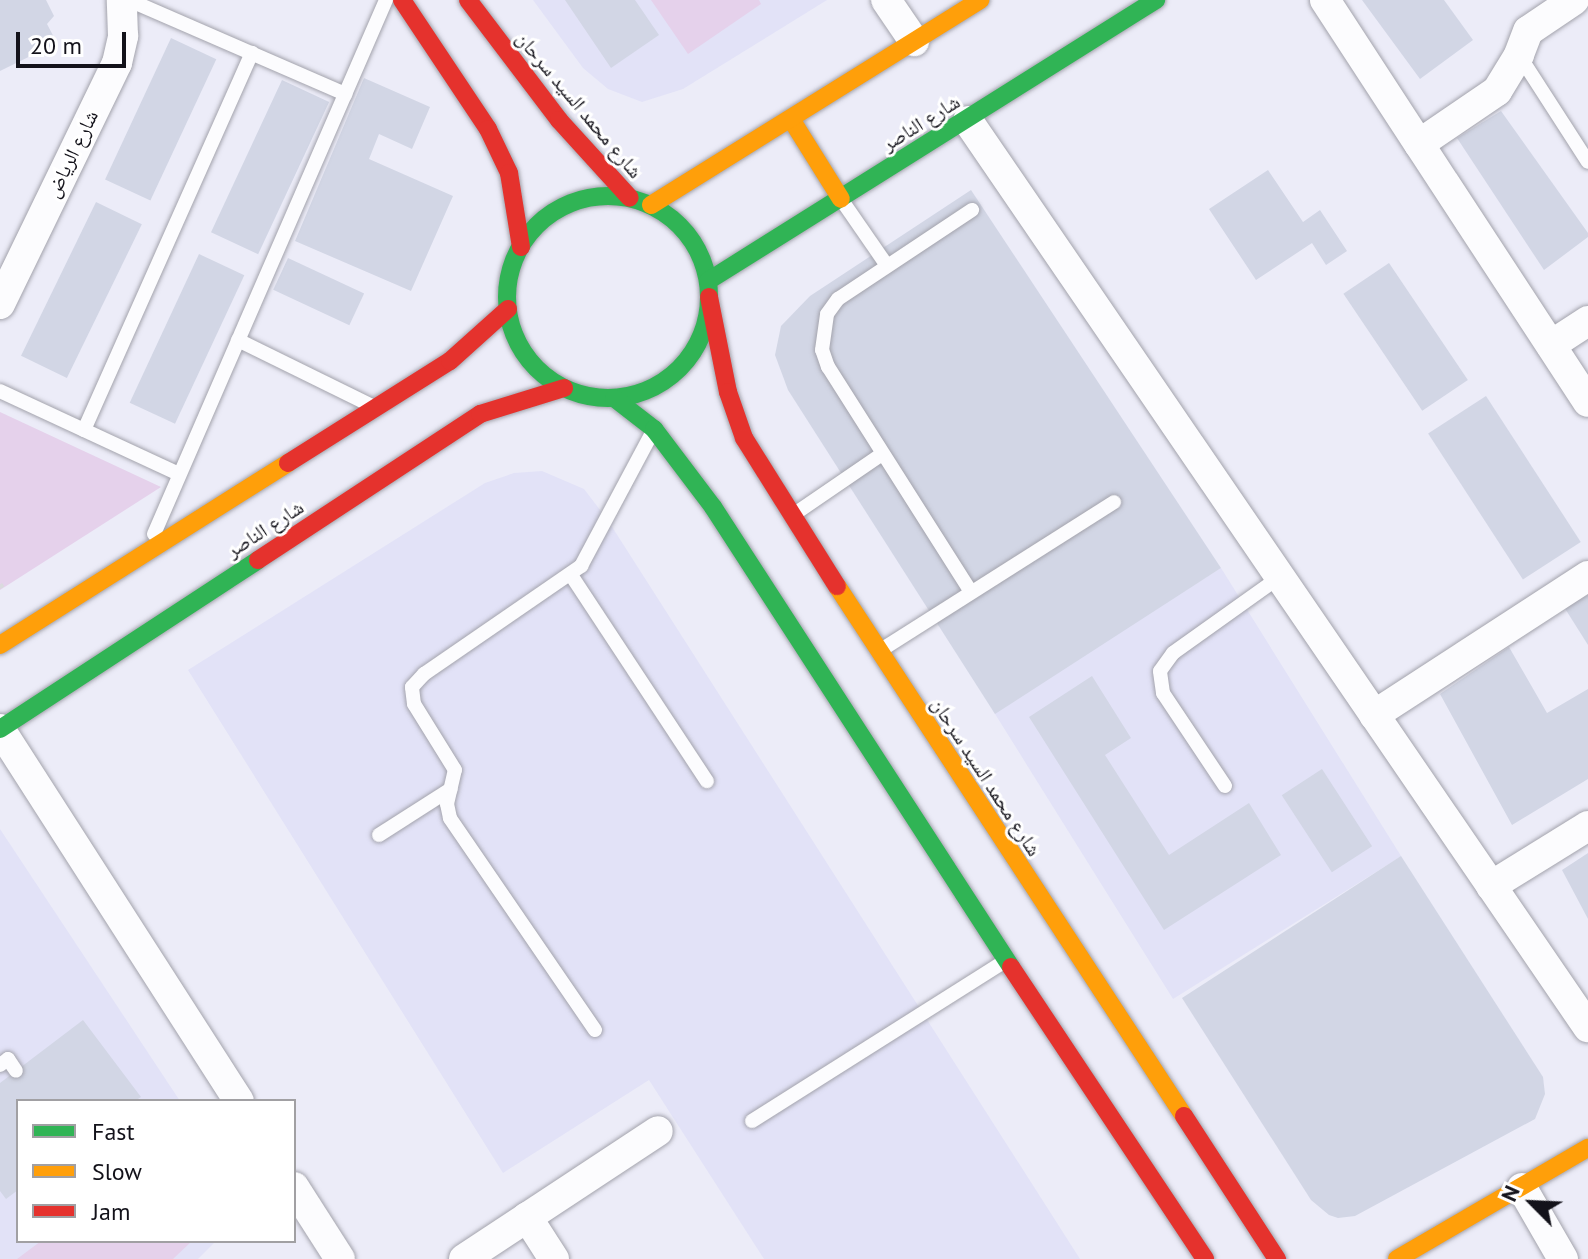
<!DOCTYPE html>
<meta charset="utf-8">
<style>
body{margin:0}
#map{position:relative;width:1588px;height:1259px;overflow:hidden;background:#ececf8;font-family:"PT Sans","Noto Naskh Arabic",sans-serif}
div>[style]{position:absolute}
.built>*{inset:0;background:#e2e2f7;transform-origin:0 0}
.green>*{inset:0;background:#e5d1eb}
.building>*{inset:0;background:#d2d6e5;transform-origin:0 0}
.path>*{height:5px;margin-top:-2.5px;transform-origin:0;background:repeating-linear-gradient(90deg,#dadade 0 4px,transparent 0 8px)}
.roads{filter:drop-shadow(0 0 2px #a3a3ac) drop-shadow(0 0 2px #a3a3ac)}
.lane>*{height:14px;margin:-7px;padding:0 7px;transform-origin:7px;border-radius:7px;background:#fcfcfe}
.street>*{height:30px;margin:-15px;padding:0 15px;transform-origin:15px;border-radius:15px;background:#fcfcfe}
.fast>*{height:18px;margin:-9px;padding:0 9px;transform-origin:9px;border-radius:9px;background:#30b455}
.fast>.ring{margin:-9px;padding:0;box-sizing:content-box;background:none;border:18px solid #30b455;border-radius:50%}
.slow>*{height:18px;margin:-9px;padding:0 9px;transform-origin:9px;border-radius:9px;background:#ff9f0a}
.jam>*{height:18px;margin:-9px;padding:0 9px;transform-origin:9px;border-radius:9px;background:#e5322d}
span{translate:-50% -50%;white-space:nowrap;text-align:center;line-height:1.15;-webkit-text-stroke:6px #fff;paint-order:stroke}
.street-label{font-size:20px;color:#13121a}
.legend{position:absolute;left:16px;top:1099px;width:280px;height:144px;box-sizing:border-box;background:#fff;border:2px solid #a1a0a3;margin:0;padding:10px 14px;list-style:none;font-size:24px;color:#13121a}
.legend li{display:flex;align-items:center;gap:16px;height:40px}
.legend b{width:40px;border:2px solid #a1a0a3}
.north{position:absolute;left:1492px;top:1163px;width:80px;height:80px;-webkit-text-stroke:6px #fff;paint-order:stroke;rotate:294deg;font-size:22px;font-weight:700;line-height:32px;text-align:center;color:#13121a}
.north::after{content:'';display:block;margin:auto;width:28px;height:36px;background:#13121a;clip-path:polygon(50% 0,100% 100%,50% 72%,0 100%)}
.scale{position:absolute;left:16px;top:32px;width:110px;height:36px;box-sizing:border-box;border:4px solid #13121a;border-top:0;padding-left:10px;font-size:24px;line-height:28px;white-space:nowrap;color:#13121a;-webkit-text-stroke:6px #fff;paint-order:stroke}
</style>
<div id="map">
<div class="built">
<i style="clip-path:polygon(533px 0,827px 0,683px 89px,642px 102px,608px 89px,583px 68px)"></i>
<i style="clip-path:polygon(542px 471px,584px 489px,607px 519px,1080px 1259px,764px 1259px,649px 1080px,503px 1173px,188px 670px,485px 483px,514px 473px)"></i>
<i style="left:1221px;top:568px;width:340px;height:269px;rotate:58deg"></i>
<i style="clip-path:polygon(0 829px,180px 1101px,18px 1101px,18px 1241px,216px 1241px,198px 1259px,0 1259px)"></i>
</div>
<div class="green">
<i style="clip-path:polygon(651px 0,759px 0,761px 4px,688px 54px)"></i>
<i style="clip-path:polygon(0 412px,161px 487px,0 590px)"></i>
<i style="clip-path:polygon(41px 1241px,192px 1241px,173px 1259px,17px 1259px)"></i>
</div>
<div class="building">
<i style="clip-path:polygon(0 0,46px 0,54px 16px,47px 24px,57px 43px,0 71px)"></i>
<i style="clip-path:polygon(565px 0,635px 0,659px 35px,611px 68px)"></i>
<i style="clip-path:polygon(1362px 0,1444px 0,1473px 40px,1420px 79px)"></i>
<i style="left:171px;top:38px;width:50px;height:156px;rotate:25deg"></i>
<i style="clip-path:polygon(364px 78px,430px 107px,412px 149px,379px 134px,369px 159px,453px 196px,411px 291px,295px 241px)"></i>
<i style="left:282px;top:80px;width:52px;height:168px;rotate:25deg"></i>
<i style="clip-path:polygon(1501px 111px,1588px 233px,1588px 237px,1544px 270px,1457px 138px)"></i>
<i style="clip-path:polygon(1268px 170px,1303px 222px,1320px 210px,1347px 251px,1326px 265px,1312px 243px,1256px 280px,1209px 209px)"></i>
<i style="clip-path:polygon(971px 190px,1221px 568px,995px 714px,788px 390px,775px 355px,781px 326px,810px 296px)"></i>
<i style="left:96px;top:202px;width:51px;height:171px;rotate:26deg"></i>
<i style="left:199px;top:254px;width:50px;height:164px;rotate:25deg"></i>
<i style="left:288px;top:258px;width:84px;height:35px;rotate:25deg"></i>
<i style="left:1389px;top:263px;width:141px;height:55px;rotate:56deg"></i>
<i style="left:1486px;top:396px;width:174px;height:69px;rotate:57deg"></i>
<i style="clip-path:polygon(1588px 595px,1588px 645px,1564px 607px)"></i>
<i style="clip-path:polygon(1509px 647px,1547px 713px,1588px 689px,1588px 779px,1512px 825px,1440px 694px)"></i>
<i style="clip-path:polygon(1092px 676px,1131px 738px,1105px 755px,1169px 855px,1249px 803px,1281px 855px,1164px 930px,1029px 717px)"></i>
<i style="left:1322px;top:769px;width:92px;height:48px;rotate:57deg"></i>
<i style="clip-path:polygon(1588px 853px,1588px 919px,1562px 870px)"></i>
<i style="clip-path:polygon(1401px 856px,1543px 1077px,1545px 1094px,1535px 1119px,1355px 1216px,1338px 1218px,1329px 1215px,1311px 1200px,1182px 998px)"></i>
<i style="clip-path:polygon(83px 1020px,141px 1097px,135px 1101px,18px 1101px,18px 1190px,6px 1199px,0 1191px,0 1083px)"></i>
</div>
<div class="path">
<i style="left:0;top:584px;width:5px;rotate:53deg"></i>
</div>
<div class="roads">
<div class="lane">
<i style="left:129px;top:0;width:236px;rotate:23.5deg"></i>
<i style="left:1519px;top:55px;width:127px;rotate:57.2deg"></i>
<i style="left:843px;top:202px;width:75px;rotate:55.3deg"></i>
<i style="left:238px;top:340px;width:147px;rotate:26.2deg"></i>
<i style="left:0;top:391px;width:197px;rotate:24.9deg"></i>
<i style="left:84px;top:430px;width:413px;rotate:-66deg"></i>
<i style="left:793px;top:515px;width:108px;rotate:-34.4deg"></i>
<i style="left:154px;top:534px;width:582px;rotate:-66.52deg"></i>
<i style="left:571px;top:575px;width:247px;rotate:56.6deg"></i>
<i style="left:971px;top:592px;width:267px;rotate:-122.4deg"></i>
<i style="left:828px;top:367px;width:18px;rotate:-109deg"></i>
<i style="left:822px;top:350px;width:36px;rotate:-82deg"></i>
<i style="left:827px;top:314px;width:19px;rotate:-54deg"></i>
<i style="left:838px;top:299px;width:161px;rotate:-33.6deg"></i>
<i style="left:881px;top:650px;width:276px;rotate:-32.4deg"></i>
<i style="left:1225px;top:786px;width:112px;rotate:-123.7deg"></i>
<i style="left:1163px;top:693px;width:22px;rotate:-98deg"></i>
<i style="left:1160px;top:671px;width:22px;rotate:-54deg"></i>
<i style="left:1173px;top:653px;width:129px;rotate:-35.5deg"></i>
<i style="left:379px;top:835px;width:85px;rotate:-32.6deg"></i>
<i style="left:595px;top:1030px;width:257px;rotate:-124.4deg"></i>
<i style="left:450px;top:818px;width:14px;rotate:-102deg"></i>
<i style="left:447px;top:804px;width:35px;rotate:-77deg"></i>
<i style="left:455px;top:770px;width:78px;rotate:-121.8deg"></i>
<i style="left:414px;top:704px;width:17px;rotate:-97deg"></i>
<i style="left:412px;top:687px;width:18px;rotate:-47deg"></i>
<i style="left:424px;top:674px;width:191px;rotate:-34.5deg"></i>
<i style="left:581px;top:566px;width:149px;rotate:-61.9deg"></i>
<i style="left:0;top:1065px;width:10px;rotate:-37deg"></i>
<i style="left:8px;top:1059px;width:14px;rotate:56deg"></i>
<i style="left:752px;top:1121px;width:299px;rotate:-32.3deg"></i>
</div>
<div class="street">
<i style="left:886px;top:0;width:50px;rotate:55.7deg"></i>
<i style="left:1325px;top:0;width:172px;rotate:56.9deg"></i>
<i style="left:1574px;top:0;width:55px;rotate:146deg"></i>
<i style="left:1528px;top:31px;width:26px;rotate:111deg"></i>
<i style="left:1519px;top:55px;width:42px;rotate:121.4deg"></i>
<i style="left:1497px;top:91px;width:94px;rotate:145.8deg"></i>
<i style="left:1419px;top:144px;width:308px;rotate:56.8deg"></i>
<i style="left:968px;top:121px;width:1098px;rotate:55.62deg"></i>
<i style="left:0;top:304px;width:268px;rotate:-64.1deg"></i>
<i style="left:117px;top:63px;width:28px;rotate:-77deg"></i>
<i style="left:123px;top:36px;width:36px;rotate:-92deg"></i>
<i style="left:1551px;top:345px;width:44px;rotate:-33deg"></i>
<i style="left:1374px;top:715px;width:255px;rotate:-33deg"></i>
<i style="left:0;top:729px;width:442px;rotate:57.3deg"></i>
<i style="left:1491px;top:886px;width:114px;rotate:-31.7deg"></i>
<i style="left:294px;top:1187px;width:85px;rotate:57.4deg"></i>
<i style="left:1522px;top:1188px;width:82px;rotate:60deg"></i>
<i style="left:527px;top:1217px;width:50px;rotate:57.3deg"></i>
<i style="left:464px;top:1259px;width:232px;rotate:-33.4deg"></i>
</div>
<div class="fast">
<i class="ring" style="left:507px;top:196px;width:184px;height:184px"></i>
<i style="left:708px;top:281px;width:529px;rotate:-32.1deg"></i>
<i style="left:614px;top:398px;width:51px;rotate:37.8deg"></i>
<i style="left:654px;top:429px;width:98px;rotate:52.9deg"></i>
<i style="left:713px;top:507px;width:548px;rotate:57.06deg"></i>
<i style="left:0;top:729px;width:308px;rotate:-33.2deg"></i>
</div>
<div class="slow">
<i style="left:791px;top:119px;width:94px;rotate:58deg"></i>
<i style="left:651px;top:205px;width:388px;rotate:-31.9deg"></i>
<i style="left:837px;top:586px;width:633px;rotate:56.79deg"></i>
<i style="left:0;top:645px;width:341px;rotate:-32.3deg"></i>
<i style="left:1397px;top:1259px;width:221px;rotate:-30.2deg"></i>
</div>
<div class="jam">
<i style="left:402px;top:0;width:155px;rotate:56.3deg"></i>
<i style="left:488px;top:129px;width:49px;rotate:64.5deg"></i>
<i style="left:509px;top:173px;width:75px;rotate:80.8deg"></i>
<i style="left:468px;top:0;width:151px;rotate:52.8deg"></i>
<i style="left:559px;top:120px;width:105px;rotate:47.7deg"></i>
<i style="left:709px;top:297px;width:97px;rotate:78.7deg"></i>
<i style="left:728px;top:392px;width:49px;rotate:70.8deg"></i>
<i style="left:744px;top:438px;width:175px;rotate:57.9deg"></i>
<i style="left:288px;top:463px;width:191px;rotate:-32.2deg"></i>
<i style="left:450px;top:361px;width:78px;rotate:-41.9deg"></i>
<i style="left:258px;top:560px;width:266px;rotate:-33.3deg"></i>
<i style="left:480px;top:414px;width:88px;rotate:-17.2deg"></i>
<i style="left:1011px;top:967px;width:351px;rotate:56.4deg"></i>
<i style="left:1184px;top:1116px;width:171px;rotate:57deg"></i>
</div>
</div>
<div class="street-label">
<span style="left:579px;top:105px;rotate:50deg">شارع محمد السيد سرحان</span>
<span style="left:921px;top:123px;rotate:-32deg">شارع الناصر</span>
<span style="left:72px;top:154px;rotate:-64deg">شارع الرياض</span>
<span style="left:265px;top:529px;rotate:-33deg">شارع الناصر</span>
<span style="left:986px;top:777px;rotate:57deg">شارع محمد السيد سرحان</span>
</div>
<ul class="legend">
<li><b style="height:10px;background:#30b455"></b>Fast</li>
<li><b style="height:10px;background:#ff9f0a"></b>Slow</li>
<li><b style="height:10px;background:#e5322d"></b>Jam</li>
</ul>
<div class="north">N</div>
<div class="scale">20 m</div>
</div>
